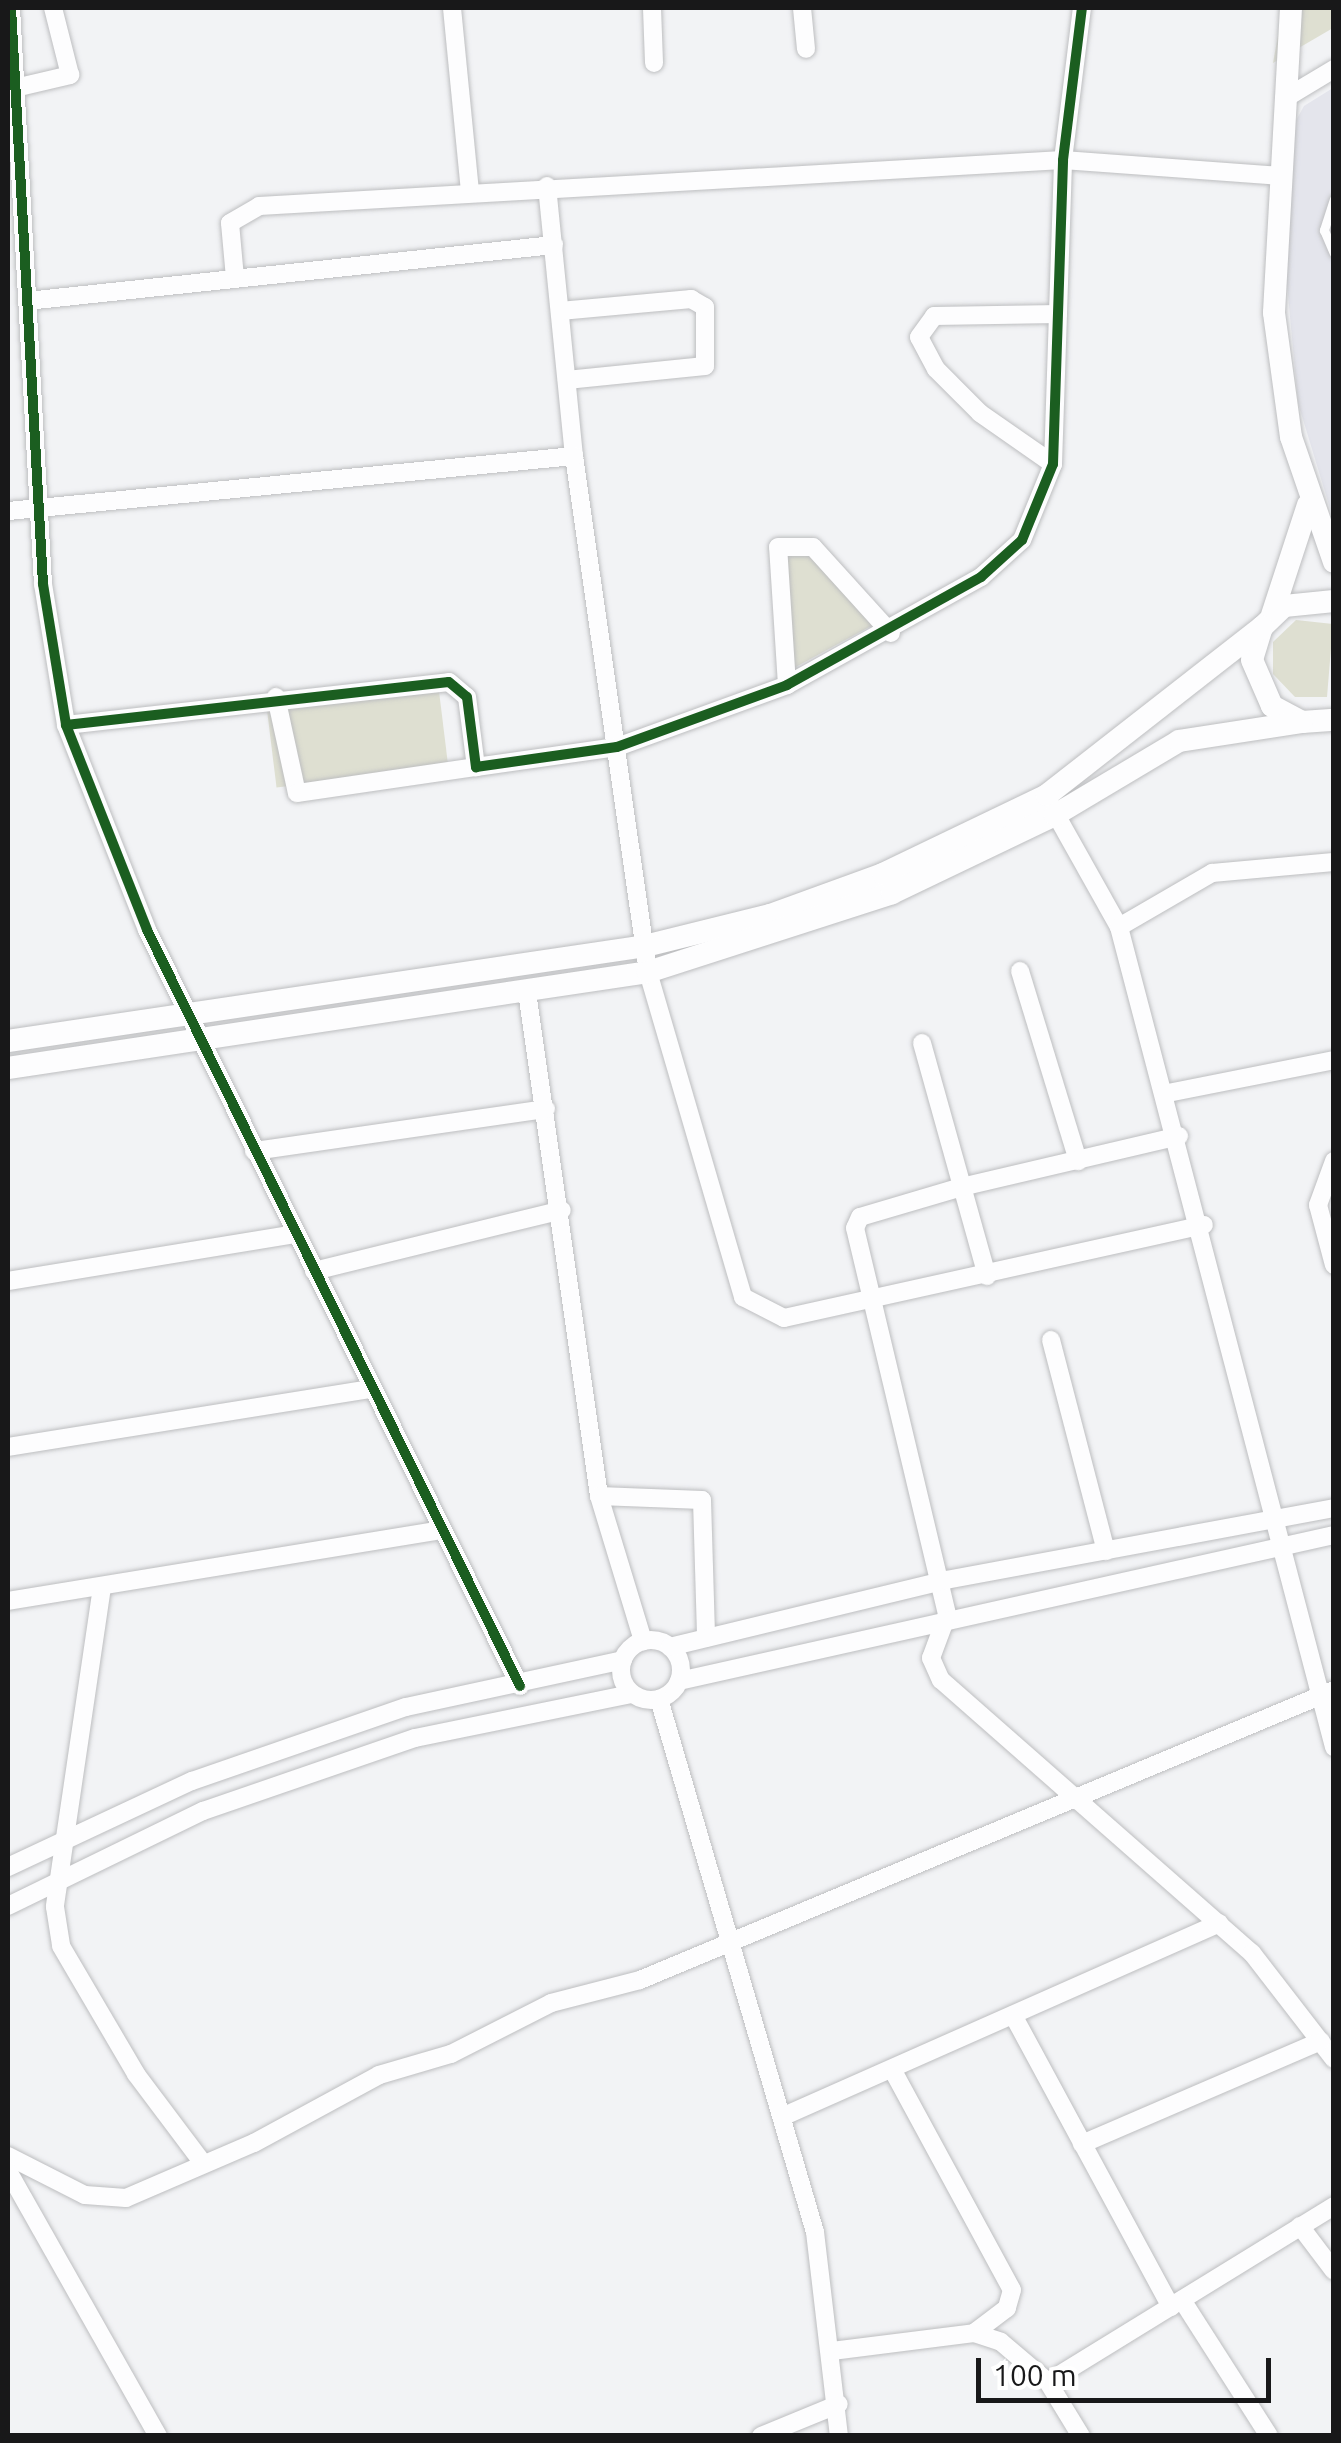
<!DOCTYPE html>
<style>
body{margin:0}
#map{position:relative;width:1341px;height:2443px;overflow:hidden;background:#f2f3f5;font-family:Ubuntu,sans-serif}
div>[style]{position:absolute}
.built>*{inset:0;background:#e4e5ec}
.green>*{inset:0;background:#dedfd1;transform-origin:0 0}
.roads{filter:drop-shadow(0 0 2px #bdbec0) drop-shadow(0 0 2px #bdbec0)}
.service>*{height:9px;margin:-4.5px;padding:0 4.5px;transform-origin:4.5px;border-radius:4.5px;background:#fdfdfe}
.minor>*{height:18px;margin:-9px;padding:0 9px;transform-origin:9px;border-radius:9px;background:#fdfdfe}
.minor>.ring{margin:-9px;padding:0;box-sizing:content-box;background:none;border:18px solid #fdfdfe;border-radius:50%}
.tertiary>*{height:22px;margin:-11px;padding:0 11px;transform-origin:11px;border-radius:11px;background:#fdfdfe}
.cycleway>*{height:10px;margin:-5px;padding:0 5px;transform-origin:5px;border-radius:5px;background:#1b5e20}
span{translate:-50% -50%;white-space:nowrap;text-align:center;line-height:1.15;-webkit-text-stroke:9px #fff;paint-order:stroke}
.frame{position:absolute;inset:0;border:10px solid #181819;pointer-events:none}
.scale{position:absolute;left:976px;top:2358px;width:295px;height:45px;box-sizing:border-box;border:5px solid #181819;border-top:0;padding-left:12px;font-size:30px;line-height:35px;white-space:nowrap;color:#181819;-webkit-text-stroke:8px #fff;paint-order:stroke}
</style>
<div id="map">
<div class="built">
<i style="clip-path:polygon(1333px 88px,1333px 518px,1298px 403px,1285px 262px,1289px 133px,1304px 106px)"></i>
</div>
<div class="green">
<i style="clip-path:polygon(1283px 8px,1333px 8px,1333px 28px,1273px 63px)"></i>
<i style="clip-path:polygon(803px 545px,873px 625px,792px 669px,771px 553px)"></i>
<i style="clip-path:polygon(1296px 620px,1333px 624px,1327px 697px,1295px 697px,1273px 674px,1273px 642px)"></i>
<i style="left:438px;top:683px;width:84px;height:173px;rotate:83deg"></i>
</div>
<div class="roads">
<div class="service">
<i style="left:1334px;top:199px;width:33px;rotate:108deg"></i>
<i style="left:1324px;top:230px;width:25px;rotate:67deg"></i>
</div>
<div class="minor">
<i style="left:11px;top:8px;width:577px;rotate:86.82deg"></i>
<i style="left:43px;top:584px;width:143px;rotate:80.7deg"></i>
<i style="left:66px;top:725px;width:220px;rotate:68.4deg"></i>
<i style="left:147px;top:930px;width:843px;rotate:63.74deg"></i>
<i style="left:452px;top:8px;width:184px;rotate:84.4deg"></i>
<i style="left:652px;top:8px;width:55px;rotate:87.9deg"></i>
<i style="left:802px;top:8px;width:41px;rotate:84.4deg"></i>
<i style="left:15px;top:88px;width:57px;rotate:-13.3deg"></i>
<i style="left:70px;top:75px;width:69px;rotate:-104.2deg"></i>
<i style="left:1284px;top:99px;width:58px;rotate:-31deg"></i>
<i style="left:547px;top:186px;width:271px;rotate:84.3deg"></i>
<i style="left:574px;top:456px;width:521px;rotate:81.84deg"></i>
<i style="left:648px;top:972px;width:339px;rotate:73.7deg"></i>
<i style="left:743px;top:1297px;width:46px;rotate:27.1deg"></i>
<i style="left:784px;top:1318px;width:430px;rotate:-12.5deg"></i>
<i style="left:235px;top:278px;width:55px;rotate:-95.2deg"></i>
<i style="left:230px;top:223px;width:34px;rotate:-30deg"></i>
<i style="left:259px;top:206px;width:805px;rotate:-3.27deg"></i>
<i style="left:1063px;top:160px;width:217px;rotate:4.2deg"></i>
<i style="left:27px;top:301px;width:530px;rotate:-6.07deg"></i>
<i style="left:560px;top:311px;width:132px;rotate:-5.2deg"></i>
<i style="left:691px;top:299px;width:16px;rotate:30deg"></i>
<i style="left:705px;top:307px;width:59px;rotate:90deg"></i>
<i style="left:705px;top:366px;width:139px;rotate:174.2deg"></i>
<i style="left:1053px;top:464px;width:89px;rotate:-145.1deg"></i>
<i style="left:980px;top:413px;width:62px;rotate:-135deg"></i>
<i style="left:936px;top:369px;width:36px;rotate:-118deg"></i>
<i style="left:919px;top:337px;width:26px;rotate:-54deg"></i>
<i style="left:934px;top:316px;width:124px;rotate:-0.9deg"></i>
<i style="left:8px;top:511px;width:569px;rotate:-5.55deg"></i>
<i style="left:787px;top:685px;width:138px;rotate:-93.7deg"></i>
<i style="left:778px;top:547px;width:35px"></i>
<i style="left:813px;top:547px;width:116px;rotate:47.8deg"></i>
<i style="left:276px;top:697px;width:98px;rotate:77.7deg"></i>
<i style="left:297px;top:793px;width:181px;rotate:-8.3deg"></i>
<i style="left:66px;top:725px;width:385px;rotate:-6.4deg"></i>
<i style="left:449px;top:682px;width:23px;rotate:40deg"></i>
<i style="left:467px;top:697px;width:71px;rotate:82.7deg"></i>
<i style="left:476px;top:767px;width:142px;rotate:-8.1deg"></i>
<i style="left:617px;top:747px;width:181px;rotate:-20deg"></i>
<i style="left:787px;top:685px;width:222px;rotate:-29.1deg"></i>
<i style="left:981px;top:577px;width:55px;rotate:-42.1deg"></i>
<i style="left:1022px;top:540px;width:82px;rotate:-67.8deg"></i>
<i style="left:1053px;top:464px;width:304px;rotate:-88.1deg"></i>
<i style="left:1063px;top:160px;width:153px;rotate:-82.9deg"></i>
<i style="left:1050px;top:804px;width:141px;rotate:60.7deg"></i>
<i style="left:1119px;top:927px;width:848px;rotate:75.31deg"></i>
<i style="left:1119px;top:927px;width:108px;rotate:-30.1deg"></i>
<i style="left:1212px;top:873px;width:122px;rotate:-5.2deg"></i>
<i style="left:1020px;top:971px;width:199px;rotate:73deg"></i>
<i style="left:527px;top:992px;width:509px;rotate:81.87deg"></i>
<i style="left:599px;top:1496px;width:152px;rotate:73.1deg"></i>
<i style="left:922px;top:1043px;width:242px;rotate:74.4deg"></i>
<i style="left:1168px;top:1093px;width:169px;rotate:-11.2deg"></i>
<i style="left:1179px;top:1136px;width:220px;rotate:166.8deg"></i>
<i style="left:965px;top:1186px;width:109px;rotate:163.6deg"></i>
<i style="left:860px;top:1217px;width:12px;rotate:114deg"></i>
<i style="left:855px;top:1228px;width:398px;rotate:76.6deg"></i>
<i style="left:947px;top:1615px;width:46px;rotate:110.4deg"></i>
<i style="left:931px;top:1658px;width:24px;rotate:66deg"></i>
<i style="left:941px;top:1680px;width:414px;rotate:41.3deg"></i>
<i style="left:1252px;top:1953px;width:134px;rotate:52.3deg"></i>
<i style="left:254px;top:1151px;width:295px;rotate:-8.2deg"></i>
<i style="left:1334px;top:1161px;width:47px;rotate:110deg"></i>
<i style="left:1318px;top:1205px;width:62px;rotate:75.1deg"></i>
<i style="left:314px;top:1271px;width:255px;rotate:-13.8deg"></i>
<i style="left:8px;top:1281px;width:292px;rotate:-9.3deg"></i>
<i style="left:1051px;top:1340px;width:218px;rotate:75.4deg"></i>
<i style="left:8px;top:1447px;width:368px;rotate:-9.1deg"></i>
<i style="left:599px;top:1496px;width:103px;rotate:2.2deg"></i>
<i style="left:702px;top:1500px;width:138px;rotate:88.3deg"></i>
<i style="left:102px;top:1587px;width:323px;rotate:98.4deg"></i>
<i style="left:55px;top:1907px;width:39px;rotate:81deg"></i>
<i style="left:61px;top:1946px;width:148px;rotate:59.6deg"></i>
<i style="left:136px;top:2074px;width:110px;rotate:53.1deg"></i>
<i style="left:8px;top:1601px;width:439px;rotate:-9.3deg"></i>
<i class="ring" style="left:621px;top:1640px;width:42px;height:42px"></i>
<i style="left:670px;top:1647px;width:284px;rotate:-13.6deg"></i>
<i style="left:946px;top:1580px;width:395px;rotate:-10.5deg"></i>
<i style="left:679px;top:1681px;width:671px;rotate:-12.57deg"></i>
<i style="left:659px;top:1699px;width:555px;rotate:73.69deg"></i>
<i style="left:815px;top:2232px;width:205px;rotate:83.3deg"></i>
<i style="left:8px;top:1867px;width:203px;rotate:-25.1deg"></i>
<i style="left:192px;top:1781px;width:226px;rotate:-19.1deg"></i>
<i style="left:406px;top:1707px;width:222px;rotate:-12.2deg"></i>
<i style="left:8px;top:1906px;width:217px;rotate:-26deg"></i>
<i style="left:203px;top:1811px;width:224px;rotate:-19deg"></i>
<i style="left:415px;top:1738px;width:221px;rotate:-11.5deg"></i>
<i style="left:1013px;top:2015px;width:332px;rotate:61.6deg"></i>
<i style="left:892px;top:2069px;width:251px;rotate:61.5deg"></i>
<i style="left:1012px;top:2290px;width:19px;rotate:106deg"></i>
<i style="left:1007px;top:2308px;width:41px;rotate:142.9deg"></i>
<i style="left:784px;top:2116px;width:476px;rotate:-23.9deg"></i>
<i style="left:1082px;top:2144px;width:260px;rotate:-23.3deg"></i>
<i style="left:8px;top:2156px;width:86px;rotate:26.9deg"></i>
<i style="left:85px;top:2195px;width:41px;rotate:4.2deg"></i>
<i style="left:126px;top:2198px;width:139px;rotate:-23.3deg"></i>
<i style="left:254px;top:2143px;width:142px;rotate:-28.5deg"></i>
<i style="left:379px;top:2075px;width:75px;rotate:-16.3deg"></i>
<i style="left:451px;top:2054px;width:112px;rotate:-27deg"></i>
<i style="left:551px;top:2003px;width:92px;rotate:-14.5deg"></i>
<i style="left:640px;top:1980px;width:752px;rotate:-22.68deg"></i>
<i style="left:8px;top:2171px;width:305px;rotate:60.5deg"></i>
<i style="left:1300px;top:2226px;width:56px;rotate:52.9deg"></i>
<i style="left:1182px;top:2300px;width:161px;rotate:57.4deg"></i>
<i style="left:832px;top:2351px;width:143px;rotate:-7.2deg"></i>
<i style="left:974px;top:2333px;width:28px;rotate:18deg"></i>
<i style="left:1001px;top:2342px;width:62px;rotate:40.4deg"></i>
<i style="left:1048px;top:2382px;width:336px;rotate:-31.6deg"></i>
<i style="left:1048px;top:2382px;width:63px;rotate:58.6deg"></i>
<i style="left:761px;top:2436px;width:84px;rotate:-22.3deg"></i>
</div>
<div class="tertiary">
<i style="left:1291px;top:8px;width:305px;rotate:93.2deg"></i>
<i style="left:1274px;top:313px;width:125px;rotate:82.2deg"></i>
<i style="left:1291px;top:437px;width:132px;rotate:71deg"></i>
<i style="left:1334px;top:601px;width:50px;rotate:174.3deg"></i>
<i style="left:1284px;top:606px;width:30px;rotate:136deg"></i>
<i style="left:1262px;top:627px;width:34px;rotate:107deg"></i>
<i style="left:1252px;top:660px;width:50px;rotate:66.5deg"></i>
<i style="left:1272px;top:706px;width:34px;rotate:28deg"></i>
<i style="left:1302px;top:722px;width:32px;rotate:-4deg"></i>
<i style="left:1272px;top:615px;width:116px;rotate:-71.9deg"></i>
<i style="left:8px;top:1041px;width:644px;rotate:-8.48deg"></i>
<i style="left:645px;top:946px;width:129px;rotate:-13.9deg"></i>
<i style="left:770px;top:915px;width:120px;rotate:-19.9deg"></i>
<i style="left:883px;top:874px;width:182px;rotate:-25.7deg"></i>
<i style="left:1047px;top:795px;width:273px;rotate:-38deg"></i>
<i style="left:8px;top:1068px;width:647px;rotate:-8.53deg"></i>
<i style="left:648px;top:972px;width:256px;rotate:-17.9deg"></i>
<i style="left:892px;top:893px;width:181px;rotate:-25.6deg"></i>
<i style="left:1055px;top:815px;width:144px;rotate:-30.8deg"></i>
<i style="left:1179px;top:741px;width:124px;rotate:-8.8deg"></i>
</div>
</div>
<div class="cycleway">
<i style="left:11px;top:8px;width:577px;rotate:86.82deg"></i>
<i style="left:43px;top:584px;width:143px;rotate:80.7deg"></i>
<i style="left:66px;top:725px;width:220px;rotate:68.4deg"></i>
<i style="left:147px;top:930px;width:843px;rotate:63.74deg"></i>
<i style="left:66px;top:725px;width:385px;rotate:-6.4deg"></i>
<i style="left:449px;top:682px;width:23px;rotate:40deg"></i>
<i style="left:467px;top:697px;width:71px;rotate:82.7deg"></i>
<i style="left:476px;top:767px;width:142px;rotate:-8.1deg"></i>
<i style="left:617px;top:747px;width:181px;rotate:-20deg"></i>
<i style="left:787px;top:685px;width:222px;rotate:-29.1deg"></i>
<i style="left:981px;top:577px;width:55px;rotate:-42.1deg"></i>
<i style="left:1022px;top:540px;width:82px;rotate:-67.8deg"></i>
<i style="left:1053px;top:464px;width:304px;rotate:-88.1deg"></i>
<i style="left:1063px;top:160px;width:153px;rotate:-82.9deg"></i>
</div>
<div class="frame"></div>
<div class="scale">100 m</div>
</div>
